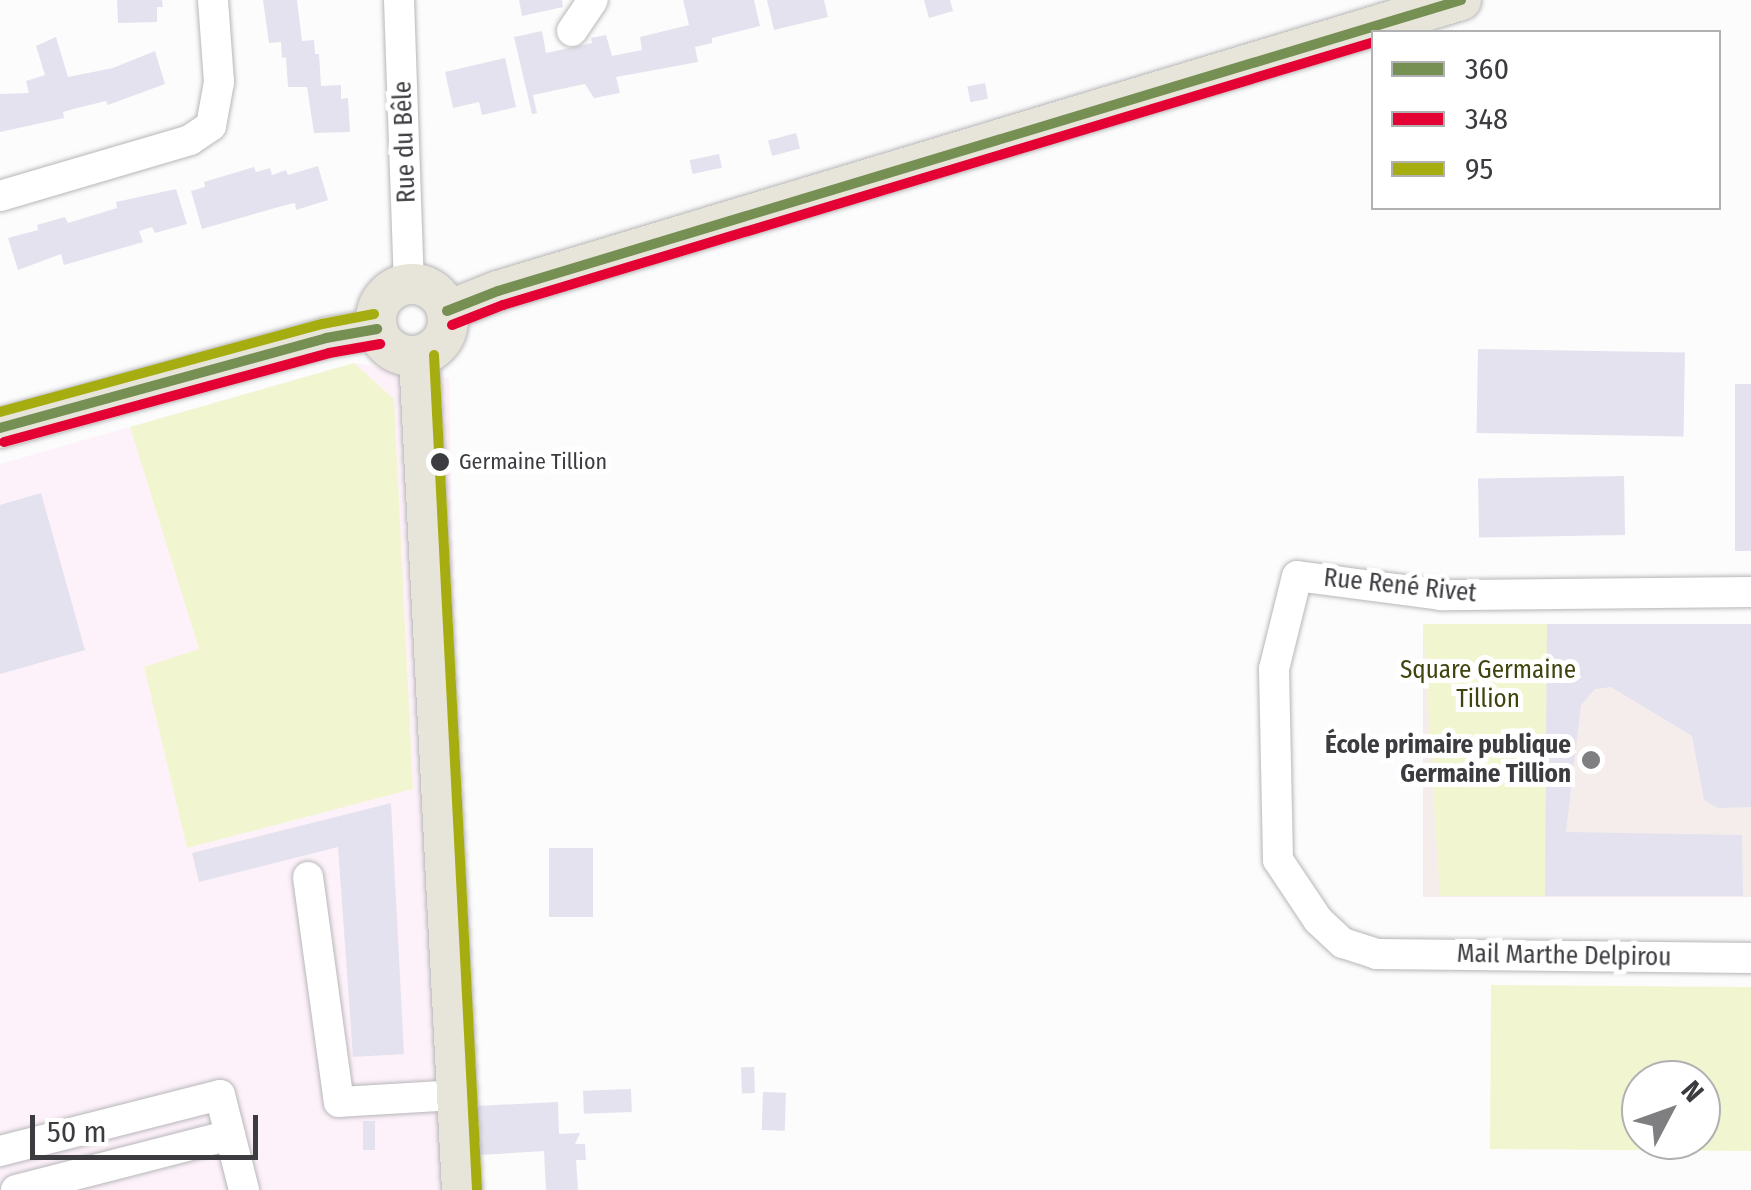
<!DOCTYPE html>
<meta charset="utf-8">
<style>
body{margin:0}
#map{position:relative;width:1751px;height:1190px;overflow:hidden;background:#fcfcfc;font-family:"Fira Sans Condensed",sans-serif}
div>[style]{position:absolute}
.industrial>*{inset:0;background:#fef2fa}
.education>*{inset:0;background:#f5edec;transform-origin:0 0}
.green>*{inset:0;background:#f2f6d0}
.building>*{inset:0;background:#e4e2ee;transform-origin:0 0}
.roads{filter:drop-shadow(0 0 2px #b7b7b9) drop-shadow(0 0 2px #b7b7b9)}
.minor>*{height:30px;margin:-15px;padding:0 15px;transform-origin:15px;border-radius:15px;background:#fff}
.major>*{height:40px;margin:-20px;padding:0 20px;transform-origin:20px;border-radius:20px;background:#e7e4da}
.major>.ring{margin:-20px;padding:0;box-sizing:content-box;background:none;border:40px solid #e7e4da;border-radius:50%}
.bus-1>*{height:10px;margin:-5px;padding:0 5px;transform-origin:5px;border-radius:5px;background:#768f53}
.bus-2>*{height:10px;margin:-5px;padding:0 5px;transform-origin:5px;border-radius:5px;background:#e40134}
.bus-3>*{height:10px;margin:-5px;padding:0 5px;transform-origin:5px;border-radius:5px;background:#a5ad10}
.dots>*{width:28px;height:28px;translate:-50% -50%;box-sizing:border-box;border:5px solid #fff;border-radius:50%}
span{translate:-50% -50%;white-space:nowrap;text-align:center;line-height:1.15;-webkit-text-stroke:10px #fff;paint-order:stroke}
.bus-label{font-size:22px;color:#3b3b40}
.left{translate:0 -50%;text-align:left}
.street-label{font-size:25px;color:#3b3b40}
.park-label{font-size:25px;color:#41440e}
.poi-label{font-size:25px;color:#3b3b40;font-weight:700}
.right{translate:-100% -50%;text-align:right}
.legend{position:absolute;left:1371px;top:30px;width:350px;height:180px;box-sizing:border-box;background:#fff;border:2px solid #b1b1b3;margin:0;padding:12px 18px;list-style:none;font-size:30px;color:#3b3b40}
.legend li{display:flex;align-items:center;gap:20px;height:50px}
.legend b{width:50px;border:2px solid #b1b1b3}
.north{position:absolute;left:1621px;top:1060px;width:100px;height:100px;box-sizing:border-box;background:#fff;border:2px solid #b1b1b3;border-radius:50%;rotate:49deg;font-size:28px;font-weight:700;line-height:40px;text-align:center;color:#3b3b40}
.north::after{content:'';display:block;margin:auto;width:35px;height:45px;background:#7f7f82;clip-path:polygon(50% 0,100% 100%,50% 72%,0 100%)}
.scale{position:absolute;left:30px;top:1115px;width:228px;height:45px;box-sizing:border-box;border:5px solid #3b3b40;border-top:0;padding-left:12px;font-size:30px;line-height:35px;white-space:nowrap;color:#3b3b40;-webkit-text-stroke:8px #fff;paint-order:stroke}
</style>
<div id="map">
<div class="industrial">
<i style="clip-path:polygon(354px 363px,449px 378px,458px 789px,479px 1190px,0 1190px,0 464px)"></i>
</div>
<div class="education">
<i style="left:1423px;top:624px;width:328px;height:273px"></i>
</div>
<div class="green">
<i style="clip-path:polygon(354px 363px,394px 399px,413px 789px,187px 848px,144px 667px,199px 649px,130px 427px)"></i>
<i style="clip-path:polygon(1423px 624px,1547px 624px,1545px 896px,1440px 896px)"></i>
<i style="clip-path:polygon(evenodd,1491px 985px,1751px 987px,1751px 1151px,1490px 1149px,1491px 985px,1701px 1080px,1701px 1140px,1641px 1140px,1641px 1080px,1701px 1080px)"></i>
</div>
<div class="building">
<i style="clip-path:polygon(117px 0,162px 0,163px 7px,157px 7px,157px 22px,118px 23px)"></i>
<i style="clip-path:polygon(263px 0,297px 0,302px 41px,314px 40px,315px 54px,319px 54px,321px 86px,341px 85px,341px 99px,348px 98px,350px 132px,314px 133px,307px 87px,288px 87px,286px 57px,282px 58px,281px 42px,269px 43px)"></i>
<i style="clip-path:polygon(519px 0,562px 0,563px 7px,522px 16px)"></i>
<i style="clip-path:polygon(683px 0,754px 0,760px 26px,712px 38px,712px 43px,695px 47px,698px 62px,616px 77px,620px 93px,594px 98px,585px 84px,533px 95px,537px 113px,532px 114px,514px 37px,542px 31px,546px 53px,592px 43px,591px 38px,606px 35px,612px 56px,642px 50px,640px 37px,689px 25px)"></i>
<i style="clip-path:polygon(767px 0,824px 0,828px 17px,774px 30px)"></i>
<i style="clip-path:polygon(924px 0,950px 0,953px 11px,929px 18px)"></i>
<i style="clip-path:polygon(56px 37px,68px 77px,113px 68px,155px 51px,165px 84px,108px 105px,106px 101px,77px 108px,63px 112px,64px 118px,0 132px,0 94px,29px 93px,26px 81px,45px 75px,36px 46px)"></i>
<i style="clip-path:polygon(505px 58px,516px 107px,482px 115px,479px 102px,453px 108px,445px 72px)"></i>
<i style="left:985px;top:83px;width:16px;height:18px;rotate:79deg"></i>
<i style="left:796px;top:133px;width:16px;height:29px;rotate:75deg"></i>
<i style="left:719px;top:154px;width:14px;height:30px;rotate:78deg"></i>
<i style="clip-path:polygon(318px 166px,328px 200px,296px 210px,295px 203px,282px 206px,202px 229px,191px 191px,205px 187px,204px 182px,254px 167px,256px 172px,270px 168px,272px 175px,286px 170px,288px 175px)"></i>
<i style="clip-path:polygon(176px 189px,187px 224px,155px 233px,152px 227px,139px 231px,143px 242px,64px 265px,61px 254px,18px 270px,8px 238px,38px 230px,37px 225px,65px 217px,68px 223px,117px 208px,116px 202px)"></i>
<i style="left:1478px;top:349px;width:207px;height:84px;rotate:1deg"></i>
<i style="left:1735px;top:384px;width:16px;height:167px"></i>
<i style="left:1624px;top:476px;width:59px;height:146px;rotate:89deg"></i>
<i style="clip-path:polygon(41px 493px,85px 650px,0 674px,0 505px)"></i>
<i style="clip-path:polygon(1547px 624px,1751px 624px,1751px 807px,1718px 808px,1704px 800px,1692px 736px,1611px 687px,1595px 689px,1581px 705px,1566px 832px,1742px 835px,1743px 896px,1545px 896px)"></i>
<i style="clip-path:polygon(391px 803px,404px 1054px,353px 1057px,338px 847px,199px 882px,192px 853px)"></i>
<i style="left:549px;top:848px;width:44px;height:69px"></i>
<i style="left:754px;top:1067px;width:26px;height:13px;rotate:88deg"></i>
<i style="left:631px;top:1089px;width:23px;height:48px;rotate:88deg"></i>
<i style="left:763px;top:1092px;width:23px;height:38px;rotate:2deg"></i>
<i style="clip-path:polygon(558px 1102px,559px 1134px,580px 1133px,575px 1144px,585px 1144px,586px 1160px,576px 1160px,578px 1190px,546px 1190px,544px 1151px,480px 1155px,477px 1106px)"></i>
<i style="left:363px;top:1121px;width:12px;height:29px"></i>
</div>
<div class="roads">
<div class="minor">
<i style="left:399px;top:0;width:284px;rotate:88deg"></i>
<i style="left:572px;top:31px;width:37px;rotate:-56deg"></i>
<i style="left:0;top:196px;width:198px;rotate:-16.4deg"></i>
<i style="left:190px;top:140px;width:25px;rotate:-34deg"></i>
<i style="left:211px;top:126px;width:45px;rotate:-79.7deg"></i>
<i style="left:219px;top:82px;width:82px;rotate:-94.2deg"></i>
<i style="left:1751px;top:592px;width:310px;rotate:179.4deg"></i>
<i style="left:1441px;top:595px;width:145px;rotate:-172.5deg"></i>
<i style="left:1297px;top:576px;width:96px;rotate:103.9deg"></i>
<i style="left:1274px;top:669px;width:191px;rotate:88.8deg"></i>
<i style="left:1278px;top:860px;width:72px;rotate:56.3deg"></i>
<i style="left:1318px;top:920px;width:34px;rotate:43deg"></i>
<i style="left:1343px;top:943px;width:35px;rotate:18deg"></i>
<i style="left:1376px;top:954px;width:375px;rotate:0.6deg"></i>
<i style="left:308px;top:877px;width:227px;rotate:82.2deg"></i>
<i style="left:339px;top:1102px;width:118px;rotate:-3.4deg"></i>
<i style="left:0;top:1151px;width:227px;rotate:-14.3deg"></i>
<i style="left:220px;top:1095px;width:98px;rotate:75.8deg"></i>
<i style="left:16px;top:1190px;width:221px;rotate:-14.4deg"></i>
</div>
<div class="major">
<i class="ring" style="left:376px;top:284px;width:32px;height:32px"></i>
<i style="left:447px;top:311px;width:55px;rotate:-21.4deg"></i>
<i style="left:498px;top:291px;width:1006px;rotate:-16.81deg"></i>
<i style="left:419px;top:356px;width:835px;rotate:87.05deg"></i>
<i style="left:0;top:428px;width:338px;rotate:-15.4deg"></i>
<i style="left:326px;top:338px;width:52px;rotate:-10deg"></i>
</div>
</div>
<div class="bus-1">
<i style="left:447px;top:311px;width:55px;rotate:-21.4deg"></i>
<i style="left:498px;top:291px;width:1006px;rotate:-16.81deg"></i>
<i style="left:0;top:428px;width:338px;rotate:-15.4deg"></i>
<i style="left:326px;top:338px;width:52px;rotate:-10deg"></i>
</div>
<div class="bus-2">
<i style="left:452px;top:325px;width:55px;rotate:-21.4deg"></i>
<i style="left:503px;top:305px;width:910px;rotate:-16.8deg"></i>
<i style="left:4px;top:442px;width:337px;rotate:-15.3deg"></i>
<i style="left:329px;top:353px;width:52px;rotate:-10deg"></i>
</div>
<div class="bus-3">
<i style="left:434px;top:355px;width:835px;rotate:87.05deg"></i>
<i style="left:0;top:412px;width:334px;rotate:-15.3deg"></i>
<i style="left:322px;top:324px;width:53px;rotate:-10.9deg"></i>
</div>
<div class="dots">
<i style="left:440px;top:462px;background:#3b3b40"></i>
<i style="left:1591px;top:760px;background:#7f7f82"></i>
</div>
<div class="bus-label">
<span class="left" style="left:459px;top:462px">Germaine Tillion</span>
</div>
<div class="street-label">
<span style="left:405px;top:142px;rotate:-92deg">Rue du Bêle</span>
<span style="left:1400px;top:586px;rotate:6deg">Rue René Rivet</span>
<span style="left:1564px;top:956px;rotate:1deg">Mail Marthe Delpirou</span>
</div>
<div class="park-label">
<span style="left:1488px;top:685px">Square Germaine<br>Tillion</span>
</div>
<div class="poi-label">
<span class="right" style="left:1571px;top:760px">École primaire publique<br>Germaine Tillion</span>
</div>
<ul class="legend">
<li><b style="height:12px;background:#768f53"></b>360</li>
<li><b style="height:12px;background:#e40134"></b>348</li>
<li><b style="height:12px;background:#a5ad10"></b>95</li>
</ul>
<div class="north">N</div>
<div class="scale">50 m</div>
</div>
